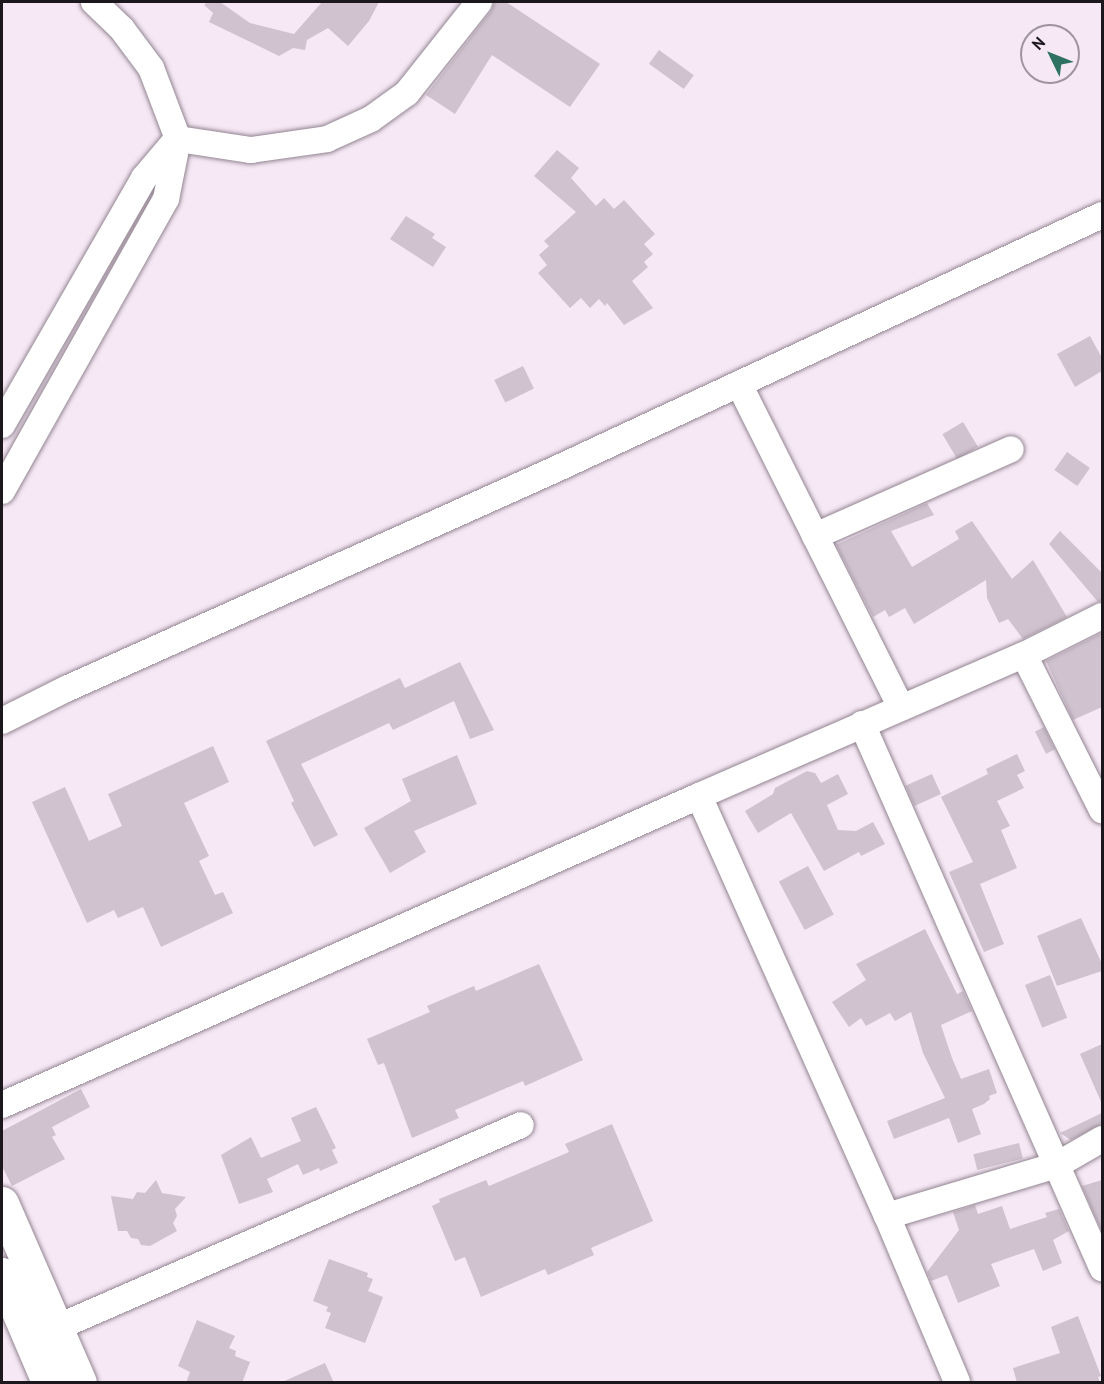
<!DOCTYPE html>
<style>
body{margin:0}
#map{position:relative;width:1104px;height:1384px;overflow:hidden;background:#f6e8f5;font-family:"PT Sans",sans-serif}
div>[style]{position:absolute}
.building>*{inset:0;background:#d0c3cf;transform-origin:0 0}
.roads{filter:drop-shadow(0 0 2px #928591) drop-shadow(0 0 2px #928591)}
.minor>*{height:26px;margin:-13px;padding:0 13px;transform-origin:13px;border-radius:13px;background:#fff}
.secondary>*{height:33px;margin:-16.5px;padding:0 16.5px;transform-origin:16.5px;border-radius:16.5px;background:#fff}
span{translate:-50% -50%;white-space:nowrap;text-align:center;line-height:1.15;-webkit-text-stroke:5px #f6e8f5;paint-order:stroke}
.frame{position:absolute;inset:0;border:3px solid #1c171c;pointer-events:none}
.north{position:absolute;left:1020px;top:24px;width:60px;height:60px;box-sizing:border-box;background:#f6e8f5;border:2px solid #9f949e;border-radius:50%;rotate:313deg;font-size:16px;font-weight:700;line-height:24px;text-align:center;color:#1c171c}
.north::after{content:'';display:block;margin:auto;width:21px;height:27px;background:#2f7264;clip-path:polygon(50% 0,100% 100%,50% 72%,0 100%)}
</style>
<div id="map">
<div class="building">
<i style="clip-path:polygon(207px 2px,220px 2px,250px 23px,294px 34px,322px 2px,379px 2px,369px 21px,348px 46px,328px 28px,307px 40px,305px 50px,293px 48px,279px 56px,209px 22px,213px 13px,204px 5px)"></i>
<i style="clip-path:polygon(494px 2px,506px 2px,600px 64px,570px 107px,492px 55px,455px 114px,426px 95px,491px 11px)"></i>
<i style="left:659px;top:50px;width:43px;height:17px;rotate:36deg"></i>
<i style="clip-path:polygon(557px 150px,579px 168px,571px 178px,596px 206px,604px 198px,614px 209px,624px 200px,655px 234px,644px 244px,653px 254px,644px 262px,648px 267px,632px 281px,653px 308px,624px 325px,607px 303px,605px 306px,599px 299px,590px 308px,581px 298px,570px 308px,538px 273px,547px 265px,539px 255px,549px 246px,544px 241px,576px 212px,534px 176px)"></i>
<i style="clip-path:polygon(406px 216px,435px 234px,432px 238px,446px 247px,433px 267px,390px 239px)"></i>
<i style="clip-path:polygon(1090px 336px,1102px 358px,1102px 371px,1075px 387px,1057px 354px)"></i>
<i style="left:523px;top:366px;width:25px;height:32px;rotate:64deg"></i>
<i style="left:963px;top:422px;width:29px;height:24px;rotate:59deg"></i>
<i style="left:1067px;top:452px;width:28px;height:22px;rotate:35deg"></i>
<i style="clip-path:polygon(927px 503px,934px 515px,891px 531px,912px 567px,959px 539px,955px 531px,972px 521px,1012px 579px,1033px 560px,1067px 617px,1023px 639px,1008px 619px,999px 623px,987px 598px,986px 580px,914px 624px,905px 608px,889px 617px,885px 610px,873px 617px,836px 545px)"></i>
<i style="clip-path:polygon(1060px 531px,1102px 573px,1102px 601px,1098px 602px,1049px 544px)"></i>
<i style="clip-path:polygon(1102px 633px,1102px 707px,1073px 720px,1046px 661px)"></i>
<i style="clip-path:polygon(460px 662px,494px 730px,470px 739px,454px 701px,393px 730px,389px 723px,301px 764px,338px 835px,314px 847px,291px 803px,294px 801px,266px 741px,400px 678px,405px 688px)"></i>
<i style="left:1044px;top:727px;width:25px;height:10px;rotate:64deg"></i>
<i style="clip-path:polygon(213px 746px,229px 782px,184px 803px,209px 856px,199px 861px,215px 895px,223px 892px,233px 913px,161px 947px,143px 907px,118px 918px,114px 910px,87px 923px,32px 802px,65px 787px,89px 841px,122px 826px,108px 794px)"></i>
<i style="clip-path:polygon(1017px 754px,1025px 771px,1017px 775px,1024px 788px,997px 801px,1010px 826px,1001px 830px,1017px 868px,980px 884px,1004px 944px,984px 952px,949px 872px,973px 862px,941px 797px,988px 774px,986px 769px)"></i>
<i style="clip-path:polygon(457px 755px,477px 804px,414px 831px,426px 852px,390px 873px,364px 828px,411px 801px,402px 779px)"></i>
<i style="clip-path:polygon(807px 771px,815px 773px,821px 783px,838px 774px,848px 794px,827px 805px,838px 830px,856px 831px,873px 822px,885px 844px,861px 856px,859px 852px,824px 871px,791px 813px,758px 833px,745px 811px,773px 794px,775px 788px)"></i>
<i style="left:932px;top:774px;width:22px;height:29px;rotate:66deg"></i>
<i style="left:808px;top:866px;width:55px;height:33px;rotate:62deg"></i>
<i style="clip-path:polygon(1081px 918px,1102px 964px,1102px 971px,1057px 986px,1037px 936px)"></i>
<i style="clip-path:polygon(925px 929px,957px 994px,963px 991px,972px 1011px,941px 1025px,952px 1058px,961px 1079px,989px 1069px,997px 1093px,989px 1096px,990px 1099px,984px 1104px,972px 1109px,981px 1134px,958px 1143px,949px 1118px,894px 1139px,887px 1121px,945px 1098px,923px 1053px,911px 1012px,895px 1021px,890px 1013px,866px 1026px,861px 1018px,849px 1027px,832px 1002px,866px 980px,856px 964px)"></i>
<i style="clip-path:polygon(539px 964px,583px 1060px,525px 1086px,523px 1081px,455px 1110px,459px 1118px,412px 1138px,384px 1063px,378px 1065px,367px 1039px,430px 1012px,427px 1006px,474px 986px,476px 991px)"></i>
<i style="left:1050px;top:975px;width:46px;height:27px;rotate:68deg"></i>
<i style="clip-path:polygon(1102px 1044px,1102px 1104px,1080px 1054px)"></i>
<i style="clip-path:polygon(81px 1089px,90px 1107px,52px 1127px,56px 1135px,52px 1137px,65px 1159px,12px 1186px,2px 1166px,2px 1131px)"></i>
<i style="clip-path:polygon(316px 1107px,336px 1148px,332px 1150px,338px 1163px,320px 1171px,319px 1168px,303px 1175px,298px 1164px,267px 1179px,273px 1192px,239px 1204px,221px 1155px,251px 1137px,261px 1158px,301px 1141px,291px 1118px)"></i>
<i style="clip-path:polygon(1102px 1113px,1102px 1124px,1071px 1140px,1060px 1133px)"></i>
<i style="clip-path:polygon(612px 1124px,653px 1221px,591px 1248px,594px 1255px,548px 1275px,545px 1269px,481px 1297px,465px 1257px,455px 1261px,432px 1206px,440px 1202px,439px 1199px,486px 1180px,489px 1186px,569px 1152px,565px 1144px)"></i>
<i style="left:1019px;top:1143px;width:16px;height:47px;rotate:76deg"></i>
<i style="clip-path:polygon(156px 1180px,162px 1193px,186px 1197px,175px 1209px,177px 1216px,173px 1223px,177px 1231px,150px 1246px,141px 1245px,138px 1239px,131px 1238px,127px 1231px,118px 1231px,111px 1196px,133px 1199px,137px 1192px,145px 1193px)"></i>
<i style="clip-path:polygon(1102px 1180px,1102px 1232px,1082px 1186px)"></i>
<i style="clip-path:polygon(975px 1205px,978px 1214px,1002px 1206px,1010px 1229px,1047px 1217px,1045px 1213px,1059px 1209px,1069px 1231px,1053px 1240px,1062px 1263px,1043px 1271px,1034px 1249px,991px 1264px,1000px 1286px,958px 1303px,947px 1275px,931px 1281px,927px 1272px,959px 1230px,953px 1212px)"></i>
<i style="clip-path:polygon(329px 1259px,368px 1273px,367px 1277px,373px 1279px,368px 1291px,383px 1297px,365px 1343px,325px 1328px,331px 1313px,326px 1311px,328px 1307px,313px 1301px)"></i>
<i style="clip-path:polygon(1078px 1316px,1101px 1376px,1098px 1377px,1100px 1383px,1017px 1383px,1013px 1368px,1060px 1353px,1051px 1327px)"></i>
<i style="clip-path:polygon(197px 1320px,235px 1336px,229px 1348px,236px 1351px,235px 1356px,250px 1362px,242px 1383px,186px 1383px,190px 1372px,178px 1366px)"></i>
<i style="clip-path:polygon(325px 1363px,334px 1383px,280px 1383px)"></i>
</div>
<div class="roads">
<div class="minor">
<i style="left:178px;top:139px;width:74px;rotate:8.6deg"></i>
<i style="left:251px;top:150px;width:77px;rotate:-8.2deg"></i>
<i style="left:327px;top:139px;width:48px;rotate:-24.4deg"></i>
<i style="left:371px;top:119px;width:44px;rotate:-35.8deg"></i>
<i style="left:407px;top:93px;width:116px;rotate:-51.6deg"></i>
<i style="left:739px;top:384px;width:361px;rotate:63.4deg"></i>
<i style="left:2px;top:425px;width:285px;rotate:-60.1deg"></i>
<i style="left:144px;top:178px;width:51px;rotate:-49.8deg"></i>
<i style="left:2px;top:491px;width:335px;rotate:-60.7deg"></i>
<i style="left:166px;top:199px;width:61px;rotate:-78.7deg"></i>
<i style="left:178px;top:139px;width:76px;rotate:-110.8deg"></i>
<i style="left:151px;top:68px;width:49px;rotate:-126.6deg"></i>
<i style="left:122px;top:29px;width:39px;rotate:-136deg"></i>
<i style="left:815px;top:536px;width:214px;rotate:-23.9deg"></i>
<i style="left:1024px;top:655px;width:174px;rotate:63.3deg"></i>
<i style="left:2px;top:721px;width:72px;rotate:-26.6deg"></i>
<i style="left:66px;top:689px;width:535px;rotate:-24.17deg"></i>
<i style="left:554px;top:470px;width:604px;rotate:-24.95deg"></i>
<i style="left:862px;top:724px;width:595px;rotate:66.19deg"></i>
<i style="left:699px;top:796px;width:460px;rotate:65.9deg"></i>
<i style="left:887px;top:1216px;width:180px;rotate:67.1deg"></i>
<i style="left:2px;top:1105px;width:762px;rotate:-23.91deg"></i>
<i style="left:699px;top:796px;width:354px;rotate:-23.5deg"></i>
<i style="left:1024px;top:655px;width:87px;rotate:-26.6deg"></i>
<i style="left:887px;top:1216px;width:177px;rotate:-16.7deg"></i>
<i style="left:1057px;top:1165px;width:52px;rotate:-30deg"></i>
<i style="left:56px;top:1328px;width:507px;rotate:-23.58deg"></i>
</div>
<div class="secondary">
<i style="left:2px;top:1203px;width:195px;rotate:66.5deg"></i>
<i style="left:2px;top:1274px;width:117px;rotate:66.9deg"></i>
</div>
</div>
<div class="frame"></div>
<div class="north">N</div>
</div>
